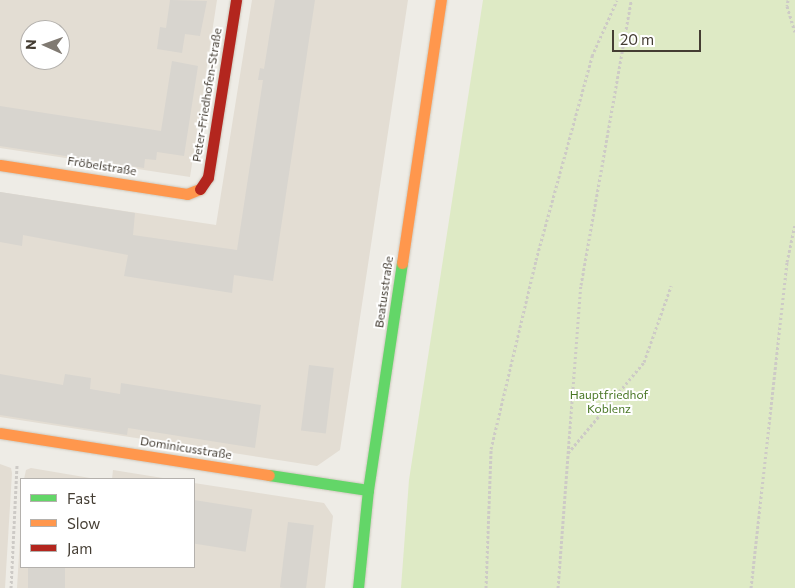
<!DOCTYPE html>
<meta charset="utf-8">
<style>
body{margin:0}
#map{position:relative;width:795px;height:588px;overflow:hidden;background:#eeece6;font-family:Commissioner,sans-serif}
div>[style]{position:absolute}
.residential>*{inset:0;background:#e3ddd3}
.green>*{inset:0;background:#deeac5}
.building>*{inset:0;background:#d8d5cf;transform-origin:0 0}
.path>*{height:3px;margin-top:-1.5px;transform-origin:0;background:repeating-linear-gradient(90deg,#cdcac6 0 2.5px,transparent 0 5px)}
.roads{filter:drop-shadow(0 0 1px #cec9bd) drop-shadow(0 0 1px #cec9bd)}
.fast>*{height:11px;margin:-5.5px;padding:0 5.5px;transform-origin:5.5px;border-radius:5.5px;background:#63d668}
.slow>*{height:11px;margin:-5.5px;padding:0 5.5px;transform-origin:5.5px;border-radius:5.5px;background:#ff974d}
.jam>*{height:11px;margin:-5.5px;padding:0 5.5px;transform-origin:5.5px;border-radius:5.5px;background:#b3261e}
span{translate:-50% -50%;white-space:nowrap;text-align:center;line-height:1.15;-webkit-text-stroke:4px #fff;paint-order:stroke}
.street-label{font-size:12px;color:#443d33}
.park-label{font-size:12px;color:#497725}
.legend{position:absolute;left:20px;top:478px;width:175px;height:90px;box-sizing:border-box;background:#fff;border:1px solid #b4b1ad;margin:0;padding:6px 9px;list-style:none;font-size:15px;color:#443d33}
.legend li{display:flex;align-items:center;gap:10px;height:25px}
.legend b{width:25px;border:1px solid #b4b1ad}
.north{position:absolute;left:20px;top:20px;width:50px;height:50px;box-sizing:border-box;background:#fff;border:1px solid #b4b1ad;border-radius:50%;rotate:272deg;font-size:14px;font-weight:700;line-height:20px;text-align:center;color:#443d33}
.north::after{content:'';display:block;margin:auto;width:18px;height:22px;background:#807a72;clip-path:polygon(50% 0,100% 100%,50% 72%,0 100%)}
.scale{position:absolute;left:612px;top:30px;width:89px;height:22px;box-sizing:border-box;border:2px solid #443d33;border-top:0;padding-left:6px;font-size:15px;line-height:18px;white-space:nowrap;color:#443d33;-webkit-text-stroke:4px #fff;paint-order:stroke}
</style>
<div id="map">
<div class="residential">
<i style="clip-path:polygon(evenodd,0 0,217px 0,190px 177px,0 148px,0 0,30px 30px,60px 30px,60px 60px,30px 60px,30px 30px)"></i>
<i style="clip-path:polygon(252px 0,408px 0,340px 450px,317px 466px,0 417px,0 192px,216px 225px)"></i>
<i style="clip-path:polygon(0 464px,11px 468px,12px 473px,5px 588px,0 588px)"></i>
<i style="clip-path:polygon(31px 468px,96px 479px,24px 479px,26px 470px)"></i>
<i style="clip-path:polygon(113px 470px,169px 479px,112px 479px)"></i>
<i style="clip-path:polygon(194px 483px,324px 503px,333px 516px,325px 588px,17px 588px,21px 521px,21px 567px,194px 567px)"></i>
</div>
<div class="green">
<i style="clip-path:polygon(483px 0,795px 0,795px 588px,401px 588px,409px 480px)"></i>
</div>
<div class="building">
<i style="clip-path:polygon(170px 0,207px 1px,200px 36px,185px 34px,182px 53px,157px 49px,160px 27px,166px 28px)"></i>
<i style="clip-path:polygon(275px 0,315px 0,273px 281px,234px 275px,232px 293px,124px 276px,128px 255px,23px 235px,22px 246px,0 242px,0 192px,135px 213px,133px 235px,237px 250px,263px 80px,258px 80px,260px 68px,264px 69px)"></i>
<i style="clip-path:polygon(172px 61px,198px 66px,184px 156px,157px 152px,156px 160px,145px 159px,144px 168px,0 146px,0 106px,161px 131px)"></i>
<i style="left:309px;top:365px;width:25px;height:66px;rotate:7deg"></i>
<i style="clip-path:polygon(0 374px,63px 385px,65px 374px,91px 378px,90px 389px,120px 394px,121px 383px,261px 405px,255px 448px,128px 428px,127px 435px,0 415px)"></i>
<i style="left:194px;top:500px;width:59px;height:43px;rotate:9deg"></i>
<i style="left:288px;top:522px;width:26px;height:66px;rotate:7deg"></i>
<i style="left:28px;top:567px;width:37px;height:21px"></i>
</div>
<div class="path">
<i style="left:788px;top:0;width:6px;rotate:99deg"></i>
<i style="left:787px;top:6px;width:27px;rotate:73deg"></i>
<i style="left:568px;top:453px;width:119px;rotate:-50.1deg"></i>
<i style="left:644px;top:362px;width:81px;rotate:-70.4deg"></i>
<i style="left:11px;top:588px;width:124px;rotate:-87.2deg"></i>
<i style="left:486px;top:588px;width:139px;rotate:-87.9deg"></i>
<i style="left:491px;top:449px;width:194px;rotate:-76.6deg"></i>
<i style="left:536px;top:260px;width:212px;rotate:-74.6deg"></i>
<i style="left:592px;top:56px;width:61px;rotate:-65.9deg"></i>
<i style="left:558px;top:588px;width:304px;rotate:-85.7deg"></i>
<i style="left:581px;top:285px;width:289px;rotate:-80deg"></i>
<i style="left:751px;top:588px;width:328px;rotate:-83.7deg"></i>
<i style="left:787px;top:262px;width:40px;rotate:-78deg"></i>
</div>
<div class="roads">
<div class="fast">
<i style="left:269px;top:475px;width:100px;rotate:8.6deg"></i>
<i style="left:358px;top:588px;width:99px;rotate:-84.2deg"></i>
<i style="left:368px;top:490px;width:230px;rotate:-81.5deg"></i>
</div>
<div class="slow">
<i style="left:0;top:165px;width:189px;rotate:8.8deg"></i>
<i style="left:187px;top:194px;width:14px;rotate:-21deg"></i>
<i style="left:402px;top:263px;width:266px;rotate:-81.6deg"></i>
<i style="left:0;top:433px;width:272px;rotate:8.9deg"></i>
</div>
<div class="jam">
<i style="left:200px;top:189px;width:14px;rotate:-56deg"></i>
<i style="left:208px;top:177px;width:179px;rotate:-81deg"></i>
</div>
</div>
<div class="street-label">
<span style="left:207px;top:95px;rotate:-81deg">Peter-Friedhofen-Straße</span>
<span style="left:102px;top:166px;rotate:9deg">Fröbelstraße</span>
<span style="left:384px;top:292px;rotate:-82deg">Beatusstraße</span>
<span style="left:186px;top:448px;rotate:9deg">Dominicusstraße</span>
</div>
<div class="park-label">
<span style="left:609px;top:402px">Hauptfriedhof<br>Koblenz</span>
</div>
<ul class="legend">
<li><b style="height:6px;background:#63d668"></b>Fast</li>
<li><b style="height:6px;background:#ff974d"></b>Slow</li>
<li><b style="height:6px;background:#b3261e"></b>Jam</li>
</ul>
<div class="north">N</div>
<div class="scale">20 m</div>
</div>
